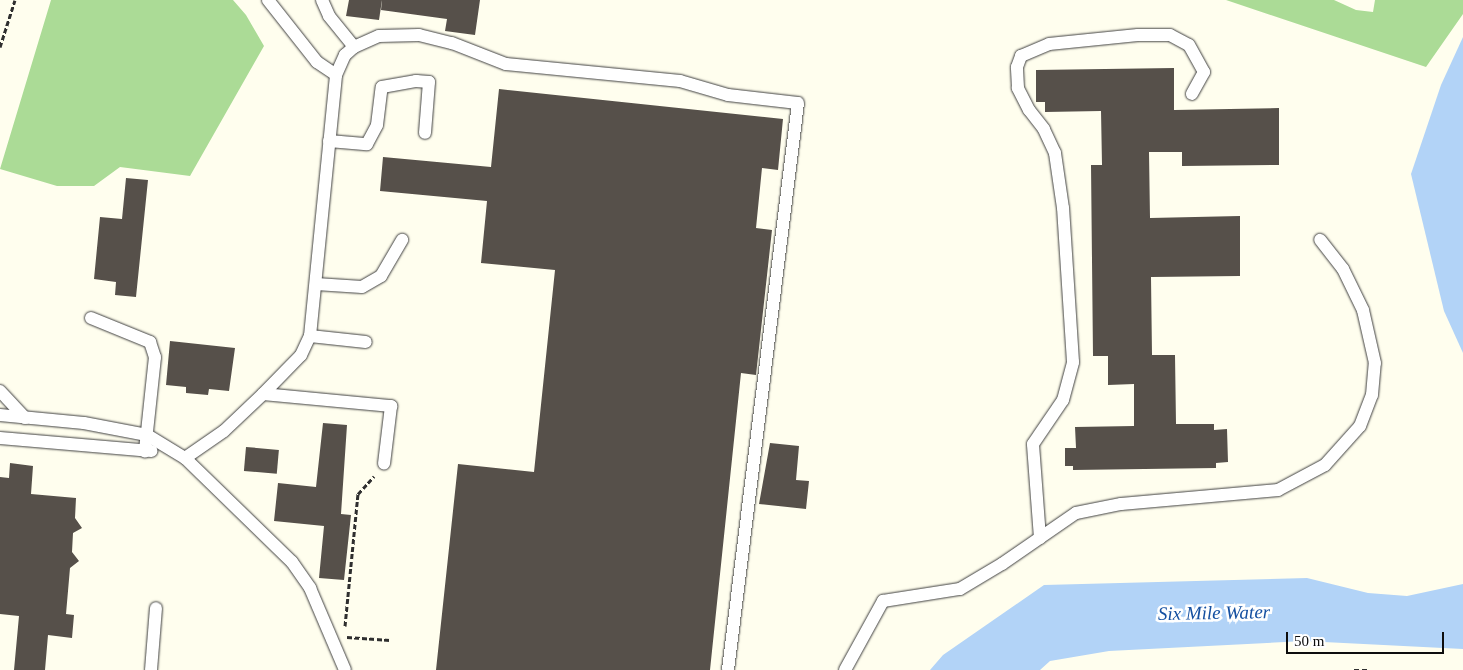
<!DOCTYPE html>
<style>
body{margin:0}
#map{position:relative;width:1463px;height:670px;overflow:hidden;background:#fffeee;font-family:Georgia,serif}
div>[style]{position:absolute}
.forest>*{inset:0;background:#abdb96}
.water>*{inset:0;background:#b2d3f7}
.building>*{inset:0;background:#56504a;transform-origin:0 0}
.path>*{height:3px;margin-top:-1.5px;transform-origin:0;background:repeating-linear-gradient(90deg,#2f2f2f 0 5px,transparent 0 7.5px)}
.roads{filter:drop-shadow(0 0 1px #404040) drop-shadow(0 0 1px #404040)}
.service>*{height:12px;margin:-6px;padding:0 6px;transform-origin:6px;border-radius:6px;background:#fff}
span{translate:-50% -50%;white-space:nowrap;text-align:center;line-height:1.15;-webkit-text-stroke:5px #fff;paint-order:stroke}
.water-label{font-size:19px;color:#1550a1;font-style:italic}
.scale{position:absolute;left:1286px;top:632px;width:158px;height:22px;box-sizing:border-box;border:2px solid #0d0d0d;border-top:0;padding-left:6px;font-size:15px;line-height:18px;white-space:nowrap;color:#0d0d0d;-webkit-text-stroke:4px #fff;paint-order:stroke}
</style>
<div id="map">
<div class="forest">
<i style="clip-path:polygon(51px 0,233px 0,246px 15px,264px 46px,190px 176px,120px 167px,94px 186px,57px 186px,0 169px)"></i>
<i style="clip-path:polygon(1226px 0,1334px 0,1356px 10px,1373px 12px,1375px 0,1463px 0,1463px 14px,1426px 67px)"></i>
</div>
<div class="water">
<i style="clip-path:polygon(1463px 37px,1463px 353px,1444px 311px,1411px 174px,1441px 85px)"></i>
<i style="clip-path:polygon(1307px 578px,1368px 593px,1407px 596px,1463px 584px,1463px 649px,1304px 641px,1109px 651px,1050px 661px,1040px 670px,930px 670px,943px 655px,1044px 585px)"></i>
</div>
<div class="building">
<i style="clip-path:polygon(349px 0,382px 0,379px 20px,346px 16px)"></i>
<i style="clip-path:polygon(382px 0,480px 0,475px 35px,445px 31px,447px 19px,381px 10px)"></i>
<i style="clip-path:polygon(1174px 68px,1174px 110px,1279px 108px,1279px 165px,1182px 166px,1182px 152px,1149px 152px,1150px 218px,1240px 216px,1240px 276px,1151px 277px,1152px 355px,1175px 355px,1176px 424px,1214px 424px,1214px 430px,1227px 429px,1228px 462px,1216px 463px,1216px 468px,1073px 470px,1073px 466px,1065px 466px,1065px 448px,1076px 448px,1075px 427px,1134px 426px,1134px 384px,1108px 385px,1108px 356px,1093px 356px,1091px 165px,1102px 165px,1101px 111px,1045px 112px,1045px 102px,1036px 102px,1036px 70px)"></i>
<i style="clip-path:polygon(499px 89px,783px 119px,778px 170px,762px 168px,756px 228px,772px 230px,756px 375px,741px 373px,710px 670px,436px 670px,458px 464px,534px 472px,555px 270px,481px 263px,487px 201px,380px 191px,383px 157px,491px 167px)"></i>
<i style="clip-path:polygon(126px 178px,148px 180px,136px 297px,115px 295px,116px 282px,94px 279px,100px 217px,122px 219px)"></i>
<i style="clip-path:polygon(170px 341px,235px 348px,229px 391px,209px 389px,208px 395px,186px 393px,186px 387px,166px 385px)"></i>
<i style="clip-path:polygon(323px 423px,347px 425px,341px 514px,351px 515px,344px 580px,319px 578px,324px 526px,274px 521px,278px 483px,316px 487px)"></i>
<i style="clip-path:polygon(770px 443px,799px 446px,796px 480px,809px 481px,806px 509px,759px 504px)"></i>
<i style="left:246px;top:447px;width:33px;height:24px;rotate:5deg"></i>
<i style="clip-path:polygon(10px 463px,33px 466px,31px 494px,76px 498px,75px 518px,82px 528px,73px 533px,72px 552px,79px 561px,70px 568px,66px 614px,74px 615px,72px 638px,48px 635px,45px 670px,14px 670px,19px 616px,0 614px,0 477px,9px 478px)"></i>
</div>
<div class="path">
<i style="left:0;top:47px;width:49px;rotate:-72.3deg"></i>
<i style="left:345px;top:626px;width:133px;rotate:-84.4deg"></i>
<i style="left:358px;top:494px;width:24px;rotate:-48deg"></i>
<i style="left:347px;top:637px;width:43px;rotate:4deg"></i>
<i style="left:1354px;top:670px;width:14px"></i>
</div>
<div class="roads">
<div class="service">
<i style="left:268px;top:0;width:79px;rotate:51.7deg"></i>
<i style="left:317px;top:62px;width:23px;rotate:34deg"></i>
<i style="left:322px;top:0;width:17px;rotate:66deg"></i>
<i style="left:329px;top:16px;width:40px;rotate:51deg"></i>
<i style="left:329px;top:141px;width:38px;rotate:5deg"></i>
<i style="left:367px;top:144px;width:21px;rotate:-62deg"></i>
<i style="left:377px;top:125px;width:38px;rotate:-83deg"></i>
<i style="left:382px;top:87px;width:35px;rotate:-10deg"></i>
<i style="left:416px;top:81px;width:13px;rotate:4deg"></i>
<i style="left:429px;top:82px;width:51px;rotate:94.5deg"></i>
<i style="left:316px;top:284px;width:46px;rotate:3.7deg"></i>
<i style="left:362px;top:287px;width:22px;rotate:-30deg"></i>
<i style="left:381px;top:276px;width:42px;rotate:-59.7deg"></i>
<i style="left:91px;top:318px;width:64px;rotate:22.1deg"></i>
<i style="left:150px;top:342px;width:16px;rotate:72deg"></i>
<i style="left:155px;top:357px;width:95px;rotate:96.1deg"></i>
<i style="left:310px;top:336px;width:56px;rotate:6.1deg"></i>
<i style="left:0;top:391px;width:37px;rotate:47deg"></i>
<i style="left:263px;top:394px;width:129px;rotate:5.4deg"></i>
<i style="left:391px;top:406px;width:58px;rotate:96.9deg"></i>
<i style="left:0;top:415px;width:84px;rotate:5.4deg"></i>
<i style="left:84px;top:423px;width:64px;rotate:10.8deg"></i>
<i style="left:147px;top:435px;width:44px;rotate:31.2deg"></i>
<i style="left:185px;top:458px;width:149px;rotate:44.2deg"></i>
<i style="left:292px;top:562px;width:32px;rotate:55deg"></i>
<i style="left:310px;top:588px;width:89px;rotate:66.9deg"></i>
<i style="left:0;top:438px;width:152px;rotate:4.9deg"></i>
<i style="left:185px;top:458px;width:47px;rotate:-34.7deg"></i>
<i style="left:224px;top:431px;width:54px;rotate:-43.5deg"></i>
<i style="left:263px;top:394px;width:54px;rotate:-45.7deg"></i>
<i style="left:301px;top:355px;width:21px;rotate:-65deg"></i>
<i style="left:310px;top:336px;width:262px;rotate:-84.3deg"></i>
<i style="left:336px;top:75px;width:22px;rotate:-66deg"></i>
<i style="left:345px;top:55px;width:12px;rotate:-42deg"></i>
<i style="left:354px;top:47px;width:27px;rotate:-24deg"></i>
<i style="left:379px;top:36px;width:40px;rotate:-1.4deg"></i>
<i style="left:419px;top:35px;width:34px;rotate:14deg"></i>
<i style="left:452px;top:43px;width:58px;rotate:21.3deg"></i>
<i style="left:506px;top:64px;width:175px;rotate:5.6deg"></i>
<i style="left:680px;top:81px;width:50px;rotate:16.3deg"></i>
<i style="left:728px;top:95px;width:70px;rotate:6.5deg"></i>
<i style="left:798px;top:103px;width:571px;rotate:97.04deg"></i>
<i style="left:1040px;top:538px;width:94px;rotate:-94.3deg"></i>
<i style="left:1033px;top:444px;width:53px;rotate:-55.7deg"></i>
<i style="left:1063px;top:400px;width:39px;rotate:-75deg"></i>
<i style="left:1073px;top:362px;width:154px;rotate:-93.7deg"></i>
<i style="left:1063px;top:208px;width:56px;rotate:-98.3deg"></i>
<i style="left:1055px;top:153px;width:26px;rotate:-115deg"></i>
<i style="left:1044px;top:129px;width:24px;rotate:-128deg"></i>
<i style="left:1029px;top:110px;width:25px;rotate:-117deg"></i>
<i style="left:1018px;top:88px;width:21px;rotate:-93deg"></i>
<i style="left:1017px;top:67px;width:12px;rotate:-70deg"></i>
<i style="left:1021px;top:56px;width:30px;rotate:-23deg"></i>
<i style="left:1049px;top:44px;width:89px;rotate:-5.8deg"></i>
<i style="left:1138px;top:35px;width:32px"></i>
<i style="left:1170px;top:35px;width:21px;rotate:28deg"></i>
<i style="left:1189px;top:45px;width:31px;rotate:61deg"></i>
<i style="left:1204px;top:72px;width:25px;rotate:119deg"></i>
<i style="left:151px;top:670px;width:62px;rotate:-85.4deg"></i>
<i style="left:845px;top:670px;width:79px;rotate:-61.2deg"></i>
<i style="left:883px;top:601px;width:78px;rotate:-8.9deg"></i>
<i style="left:960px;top:589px;width:49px;rotate:-30.8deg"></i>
<i style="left:1002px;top:564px;width:90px;rotate:-34.6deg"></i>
<i style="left:1076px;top:513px;width:46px;rotate:-11.3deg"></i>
<i style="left:1121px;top:504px;width:158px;rotate:-5.1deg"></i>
<i style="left:1278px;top:490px;width:53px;rotate:-28deg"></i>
<i style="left:1325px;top:465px;width:52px;rotate:-48.1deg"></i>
<i style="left:1360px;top:426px;width:33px;rotate:-69deg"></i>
<i style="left:1372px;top:395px;width:32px;rotate:-85deg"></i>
<i style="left:1375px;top:363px;width:54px;rotate:-102.8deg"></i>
<i style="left:1363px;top:310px;width:46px;rotate:-116deg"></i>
<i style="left:1343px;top:269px;width:37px;rotate:-128deg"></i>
</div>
</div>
<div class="water-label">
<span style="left:1214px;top:613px;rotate:-1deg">Six Mile Water</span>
</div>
<div class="scale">50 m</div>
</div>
